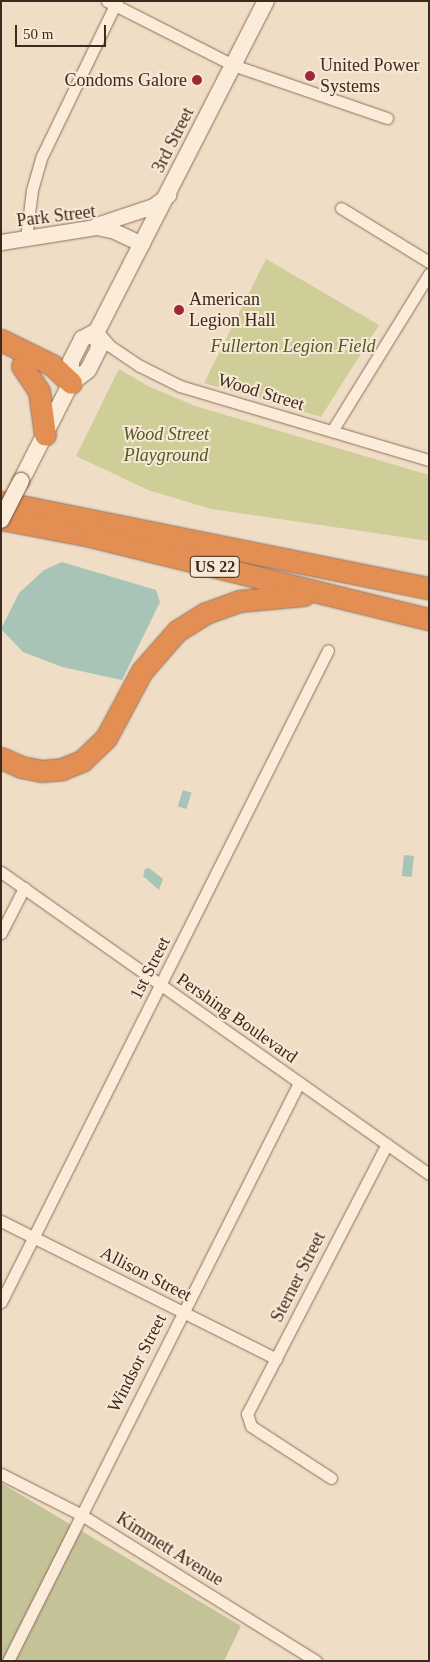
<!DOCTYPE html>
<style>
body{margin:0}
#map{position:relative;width:430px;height:1662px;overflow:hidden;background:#f0ddc5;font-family:"Times New Roman",serif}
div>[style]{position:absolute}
.green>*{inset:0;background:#cfce98}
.cemetery>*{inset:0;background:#c4c397}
.water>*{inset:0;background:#a7c4b7;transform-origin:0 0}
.roads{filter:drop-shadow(0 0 1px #8d6e5a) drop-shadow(0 0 1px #8d6e5a)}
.minor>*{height:11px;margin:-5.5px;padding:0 5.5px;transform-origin:5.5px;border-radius:5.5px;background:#faecd9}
.tertiary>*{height:15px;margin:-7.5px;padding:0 7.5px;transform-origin:7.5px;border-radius:7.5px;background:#faecd9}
.secondary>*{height:16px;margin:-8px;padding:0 8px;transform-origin:8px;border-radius:8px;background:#faecd9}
.motorway>*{height:21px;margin:-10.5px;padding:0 10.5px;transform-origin:10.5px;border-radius:10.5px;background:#e38f53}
.bridges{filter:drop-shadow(0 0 1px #6e4f3d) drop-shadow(0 0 1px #6e4f3d)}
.secondary-bridge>*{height:16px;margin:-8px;padding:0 8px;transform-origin:8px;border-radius:8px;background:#faecd9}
.dots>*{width:14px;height:14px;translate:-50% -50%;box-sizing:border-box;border:2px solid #f7e9d5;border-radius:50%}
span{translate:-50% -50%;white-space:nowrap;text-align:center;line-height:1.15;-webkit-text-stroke:4px #f7e9d5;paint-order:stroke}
.shield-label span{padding:1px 4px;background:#f7e9d5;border:1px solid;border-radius:4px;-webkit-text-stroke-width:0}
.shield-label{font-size:16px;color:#3c291f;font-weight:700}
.poi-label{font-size:18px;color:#3c291f}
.left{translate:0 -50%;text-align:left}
.right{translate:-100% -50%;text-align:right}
.street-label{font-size:18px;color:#3c291f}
.park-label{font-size:18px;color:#535924;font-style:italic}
.frame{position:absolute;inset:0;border:2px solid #3c291f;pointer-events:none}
.scale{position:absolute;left:15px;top:25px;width:91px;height:22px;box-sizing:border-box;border:2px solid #3c291f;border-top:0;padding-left:6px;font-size:15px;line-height:18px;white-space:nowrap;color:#3c291f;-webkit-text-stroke:4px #f7e9d5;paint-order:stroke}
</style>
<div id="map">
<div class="green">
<i style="clip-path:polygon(266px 259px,379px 325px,321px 417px,204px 383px)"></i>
<i style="clip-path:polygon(119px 369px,148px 386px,195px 406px,429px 475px,429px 541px,211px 509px,148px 490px,76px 456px)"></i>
</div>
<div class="cemetery">
<i style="clip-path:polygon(1px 1483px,241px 1626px,224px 1661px,1px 1661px)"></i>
</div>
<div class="water">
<i style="clip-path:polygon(62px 562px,156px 590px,160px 602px,122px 680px,62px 667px,23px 652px,1px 629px,19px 593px,44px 570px)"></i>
<i style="left:183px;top:790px;width:9px;height:17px;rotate:18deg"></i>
<i style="left:404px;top:855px;width:10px;height:21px;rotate:6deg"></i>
<i style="clip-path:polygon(149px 868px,163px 879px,159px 890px,143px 876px,145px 869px)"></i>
</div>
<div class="roads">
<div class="minor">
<i style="left:107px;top:1px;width:141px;rotate:26.9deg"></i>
<i style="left:233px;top:65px;width:163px;rotate:19deg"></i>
<i style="left:341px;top:208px;width:103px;rotate:31.5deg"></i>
<i style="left:26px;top:238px;width:48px;rotate:-82.9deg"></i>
<i style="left:32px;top:190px;width:35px;rotate:-74deg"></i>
<i style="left:42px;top:156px;width:172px;rotate:-64.2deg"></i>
<i style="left:97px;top:331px;width:20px;rotate:49deg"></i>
<i style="left:110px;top:346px;width:36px;rotate:34deg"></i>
<i style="left:140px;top:366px;width:45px;rotate:26.6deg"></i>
<i style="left:180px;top:386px;width:260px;rotate:16.6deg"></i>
<i style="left:332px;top:431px;width:185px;rotate:-58.3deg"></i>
<i style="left:1px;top:872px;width:524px;rotate:35.21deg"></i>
<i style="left:1px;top:933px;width:51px;rotate:-62.9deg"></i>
<i style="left:1px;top:1221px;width:308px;rotate:26.6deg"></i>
<i style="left:1px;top:1302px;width:729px;rotate:-63.36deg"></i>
<i style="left:1px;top:1474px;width:89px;rotate:26.9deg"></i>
<i style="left:80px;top:1514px;width:278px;rotate:31.9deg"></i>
<i style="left:331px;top:1478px;width:95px;rotate:-147deg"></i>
<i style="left:251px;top:1426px;width:13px;rotate:-108deg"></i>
<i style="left:247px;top:1414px;width:304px;rotate:-62.6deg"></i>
<i style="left:8px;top:1661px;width:647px;rotate:-63.28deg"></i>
</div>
<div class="tertiary">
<i style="left:96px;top:225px;width:60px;rotate:-18.4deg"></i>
<i style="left:153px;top:206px;width:19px;rotate:-36deg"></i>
<i style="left:1px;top:242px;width:96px;rotate:-9deg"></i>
<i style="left:96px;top:227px;width:16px;rotate:11deg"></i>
<i style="left:112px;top:230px;width:33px;rotate:25deg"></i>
</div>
<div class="secondary">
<i style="left:71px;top:383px;width:22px;rotate:-90deg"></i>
<i style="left:71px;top:361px;width:25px;rotate:-63deg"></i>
<i style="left:82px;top:339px;width:17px;rotate:-28deg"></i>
<i style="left:97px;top:331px;width:371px;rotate:-62.9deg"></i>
<i style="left:21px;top:481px;width:110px;rotate:-63deg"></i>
<i style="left:71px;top:383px;width:21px;rotate:-37deg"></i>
<i style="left:88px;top:370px;width:25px;rotate:-63deg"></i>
<i style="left:99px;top:348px;width:17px;rotate:-97deg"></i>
</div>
<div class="motorway">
<i style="left:1px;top:340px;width:57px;rotate:26.1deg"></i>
<i style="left:52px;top:365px;width:26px;rotate:43deg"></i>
<i style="left:22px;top:366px;width:30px;rotate:56deg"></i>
<i style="left:39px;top:391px;width:44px;rotate:82.2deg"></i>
<i style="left:1px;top:502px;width:437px;rotate:11.4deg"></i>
<i style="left:1px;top:519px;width:91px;rotate:10.8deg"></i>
<i style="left:90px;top:536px;width:349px;rotate:13.8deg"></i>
<i style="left:1px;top:758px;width:22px;rotate:24deg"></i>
<i style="left:21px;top:767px;width:20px;rotate:11deg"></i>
<i style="left:41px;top:771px;width:21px;rotate:-5deg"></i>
<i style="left:62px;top:769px;width:22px;rotate:-22deg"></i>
<i style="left:82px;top:761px;width:33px;rotate:-44deg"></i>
<i style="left:106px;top:738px;width:76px;rotate:-61.8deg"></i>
<i style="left:142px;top:671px;width:53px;rotate:-48.8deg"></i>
<i style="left:177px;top:631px;width:34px;rotate:-32deg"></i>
<i style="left:206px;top:613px;width:35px;rotate:-20deg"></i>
<i style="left:239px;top:601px;width:65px;rotate:-5.3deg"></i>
</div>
</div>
<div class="bridges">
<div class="secondary-bridge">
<i style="left:1px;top:520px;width:44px;rotate:-62.9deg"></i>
</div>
</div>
<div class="dots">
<i style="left:310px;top:76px;background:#9e2739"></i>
<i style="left:197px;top:80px;background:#9e2739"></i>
<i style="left:179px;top:310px;background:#9e2739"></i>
</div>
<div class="shield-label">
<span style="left:215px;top:567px">US 22</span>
</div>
<div class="poi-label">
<span class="left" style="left:320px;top:76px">United Power<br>Systems</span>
<span class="right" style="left:187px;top:80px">Condoms Galore</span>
<span class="left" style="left:189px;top:310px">American<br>Legion Hall</span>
</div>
<div class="street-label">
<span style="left:173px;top:140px;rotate:-63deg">3rd Street</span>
<span style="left:56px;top:216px;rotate:-7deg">Park Street</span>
<span style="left:261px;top:392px;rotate:17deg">Wood Street</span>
<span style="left:150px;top:968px;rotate:-63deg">1st Street</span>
<span style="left:237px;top:1018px;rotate:35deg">Pershing Boulevard</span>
<span style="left:146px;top:1274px;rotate:27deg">Allison Street</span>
<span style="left:298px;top:1277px;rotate:-63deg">Sterner Street</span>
<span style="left:137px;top:1363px;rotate:-63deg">Windsor Street</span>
<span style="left:170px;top:1549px;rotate:32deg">Kimmett Avenue</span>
</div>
<div class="park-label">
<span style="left:293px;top:346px">Fullerton Legion Field</span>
<span style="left:166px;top:445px">Wood Street<br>Playground</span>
</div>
<div class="frame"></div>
<div class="scale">50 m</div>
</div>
